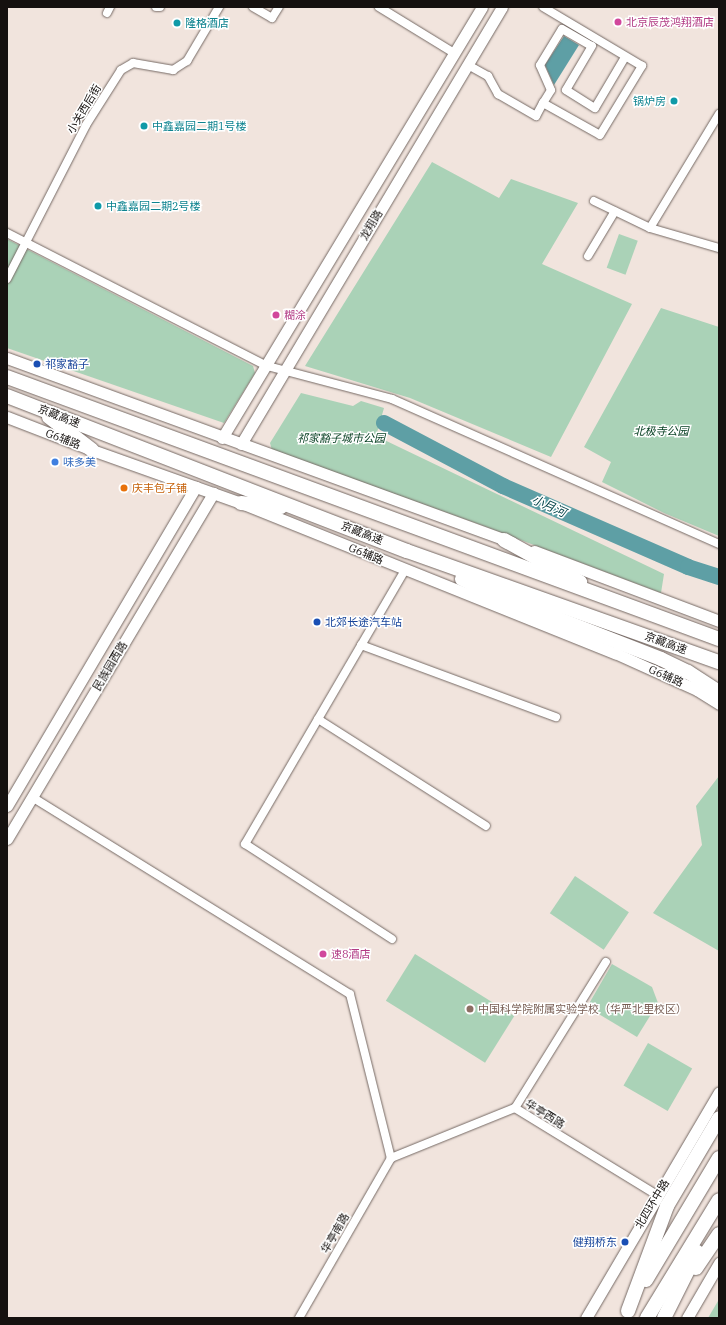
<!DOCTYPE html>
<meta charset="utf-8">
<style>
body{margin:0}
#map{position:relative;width:726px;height:1325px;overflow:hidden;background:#f1e4dd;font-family:"IBM Plex Serif","Noto Sans SC",serif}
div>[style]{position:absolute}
.green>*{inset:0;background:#aad2b7;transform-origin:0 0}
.water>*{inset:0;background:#5e9fa5}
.river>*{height:16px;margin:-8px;padding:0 8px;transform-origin:8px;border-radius:8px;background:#5e9fa5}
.roads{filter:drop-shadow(0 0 1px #756964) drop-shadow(0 0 1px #756964)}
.street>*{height:8px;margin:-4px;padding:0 4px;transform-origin:4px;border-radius:4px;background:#fff}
.secondary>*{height:11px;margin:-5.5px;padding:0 5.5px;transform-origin:5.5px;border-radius:5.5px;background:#fff}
.highway>*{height:14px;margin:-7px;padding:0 7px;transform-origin:7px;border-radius:7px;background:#fff}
.dots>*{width:11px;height:11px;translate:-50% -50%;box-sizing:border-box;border:2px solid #fff;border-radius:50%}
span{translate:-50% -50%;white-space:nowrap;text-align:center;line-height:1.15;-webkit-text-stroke:3px #fff;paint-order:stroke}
.hotel-label{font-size:11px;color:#b23c85}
.left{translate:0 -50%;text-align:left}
.culture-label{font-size:11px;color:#0d838f}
.right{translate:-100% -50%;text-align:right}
.street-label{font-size:11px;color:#15110f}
.transit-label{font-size:11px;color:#164399}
.park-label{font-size:11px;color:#003b1d;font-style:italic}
.shop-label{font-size:11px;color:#366cbe}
.food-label{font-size:11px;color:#c56008}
.education-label{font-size:11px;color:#785e54}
.water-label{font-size:12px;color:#034348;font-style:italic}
.frame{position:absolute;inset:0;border:8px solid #15110f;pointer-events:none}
</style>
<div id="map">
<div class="green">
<i style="clip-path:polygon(432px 162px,499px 198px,511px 179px,578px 203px,542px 264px,632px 304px,551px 457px,410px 398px,305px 366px)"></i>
<i style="left:619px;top:234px;width:20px;height:36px;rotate:20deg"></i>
<i style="clip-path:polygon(7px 239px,253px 366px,255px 373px,224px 423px,7px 348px)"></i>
<i style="clip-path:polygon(661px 308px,719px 327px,719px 536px,664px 513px,602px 482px,611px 462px,584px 447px)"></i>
<i style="clip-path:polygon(301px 393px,353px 406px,361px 401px,384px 408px,376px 436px,664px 574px,661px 593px,481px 525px,272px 450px,270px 443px)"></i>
<i style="clip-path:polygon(719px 776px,719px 951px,653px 913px,702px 845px,696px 806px)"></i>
<i style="left:575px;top:876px;width:65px;height:45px;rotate:34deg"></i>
<i style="left:415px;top:954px;width:117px;height:55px;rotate:32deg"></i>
<i style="clip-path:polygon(612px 964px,652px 987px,658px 1003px,637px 1037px,587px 1007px)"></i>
<i style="left:648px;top:1043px;width:51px;height:49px;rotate:30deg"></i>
<i style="clip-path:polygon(718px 1301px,719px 1318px,708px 1318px)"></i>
</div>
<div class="water">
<i style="clip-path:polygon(564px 36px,579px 45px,554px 85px,545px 65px)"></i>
</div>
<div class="river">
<i style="left:384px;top:423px;width:135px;rotate:27.9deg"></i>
<i style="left:503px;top:486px;width:202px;rotate:23.6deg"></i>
<i style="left:688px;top:567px;width:33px;rotate:18deg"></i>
</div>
<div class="roads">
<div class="street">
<i style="left:156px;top:7px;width:4px"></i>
<i style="left:253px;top:7px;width:22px;rotate:30deg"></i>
<i style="left:272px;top:18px;width:13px;rotate:-58deg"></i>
<i style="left:379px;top:7px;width:88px;rotate:31.5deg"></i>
<i style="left:107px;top:13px;width:7px;rotate:-63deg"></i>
<i style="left:468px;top:65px;width:23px;rotate:29deg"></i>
<i style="left:488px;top:76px;width:21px;rotate:61deg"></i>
<i style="left:498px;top:94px;width:44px;rotate:30.1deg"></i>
<i style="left:536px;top:116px;width:15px;rotate:-62deg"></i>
<i style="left:543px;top:103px;width:65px;rotate:29.3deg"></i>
<i style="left:600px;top:135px;width:81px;rotate:-58.7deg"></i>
<i style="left:642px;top:66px;width:115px;rotate:-149.2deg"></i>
<i style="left:543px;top:103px;width:15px;rotate:-58deg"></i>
<i style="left:551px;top:90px;width:27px;rotate:-114deg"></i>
<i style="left:540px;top:65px;width:42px;rotate:-58.6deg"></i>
<i style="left:562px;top:29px;width:34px;rotate:30deg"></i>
<i style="left:592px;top:46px;width:51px;rotate:120.6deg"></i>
<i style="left:566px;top:90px;width:34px;rotate:32deg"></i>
<i style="left:595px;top:108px;width:59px;rotate:-59.5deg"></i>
<i style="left:719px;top:114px;width:133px;rotate:121.2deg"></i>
<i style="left:650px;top:228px;width:72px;rotate:16.2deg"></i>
<i style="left:594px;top:201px;width:62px;rotate:25.7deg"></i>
<i style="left:7px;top:233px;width:292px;rotate:27.1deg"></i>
<i style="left:267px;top:366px;width:129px;rotate:14.8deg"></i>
<i style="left:392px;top:399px;width:358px;rotate:23.9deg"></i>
<i style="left:588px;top:256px;width:52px;rotate:-59deg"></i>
<i style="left:7px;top:279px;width:173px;rotate:-62.8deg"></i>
<i style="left:86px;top:125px;width:65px;rotate:-57.5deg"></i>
<i style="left:121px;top:70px;width:14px;rotate:-30deg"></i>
<i style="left:133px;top:63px;width:41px;rotate:9.9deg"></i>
<i style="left:173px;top:70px;width:17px;rotate:-33deg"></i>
<i style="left:187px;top:61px;width:63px;rotate:-59.3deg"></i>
<i style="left:361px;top:645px;width:208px;rotate:20.3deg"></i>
<i style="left:318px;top:719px;width:199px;rotate:32.5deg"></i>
<i style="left:32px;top:797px;width:374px;rotate:31.8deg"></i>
<i style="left:350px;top:994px;width:169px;rotate:76deg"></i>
<i style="left:392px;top:939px;width:175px;rotate:-147.1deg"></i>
<i style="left:245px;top:844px;width:317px;rotate:-59.7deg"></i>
<i style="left:515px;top:1108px;width:172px;rotate:-58.1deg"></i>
<i style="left:515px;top:1108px;width:167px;rotate:31.5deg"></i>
<i style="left:391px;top:1158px;width:134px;rotate:-22deg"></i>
<i style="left:299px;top:1318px;width:185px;rotate:-60.1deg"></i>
</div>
<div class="secondary">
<i style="left:7px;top:358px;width:537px;rotate:20.06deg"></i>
<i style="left:7px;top:417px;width:91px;rotate:21.2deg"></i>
<i style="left:92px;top:450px;width:158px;rotate:19.6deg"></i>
<i style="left:241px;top:503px;width:403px;rotate:21.9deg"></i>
<i style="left:615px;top:653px;width:90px;rotate:24.3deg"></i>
<i style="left:697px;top:690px;width:26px;rotate:32deg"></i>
<i style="left:222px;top:438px;width:503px;rotate:-58.9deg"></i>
<i style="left:241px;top:444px;width:509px;rotate:-59.15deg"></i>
<i style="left:534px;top:551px;width:198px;rotate:20.7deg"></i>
<i style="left:7px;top:806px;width:371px;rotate:-59.4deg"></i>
<i style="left:7px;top:839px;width:403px;rotate:-59.2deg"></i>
<i style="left:586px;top:1318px;width:262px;rotate:-59.5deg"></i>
<i style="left:687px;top:1318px;width:64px;rotate:-59.8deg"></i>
</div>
<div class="highway">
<i style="left:7px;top:377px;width:759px;rotate:20.2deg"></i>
<i style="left:7px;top:396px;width:429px;rotate:21.2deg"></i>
<i style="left:407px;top:551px;width:331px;rotate:19.6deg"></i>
<i style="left:49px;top:417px;width:54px;rotate:37.5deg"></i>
<i style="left:241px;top:503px;width:40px;rotate:5.7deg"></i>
<i style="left:504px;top:540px;width:87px;rotate:28.9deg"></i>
<i style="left:462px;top:579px;width:33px;rotate:25deg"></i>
<i style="left:492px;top:593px;width:181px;rotate:21.3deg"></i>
<i style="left:661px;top:659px;width:30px;rotate:26deg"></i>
<i style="left:688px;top:672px;width:37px;rotate:33deg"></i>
<i style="left:696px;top:1268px;width:41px;rotate:-55.9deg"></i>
<i style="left:646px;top:1280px;width:142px;rotate:-59.1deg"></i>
<i style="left:628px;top:1311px;width:112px;rotate:-69.6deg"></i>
<i style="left:667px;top:1206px;width:102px;rotate:-59.4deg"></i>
<i style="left:647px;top:1318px;width:138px;rotate:-58.6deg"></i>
<i style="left:664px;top:1318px;width:74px;rotate:-63.4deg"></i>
</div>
</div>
<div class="dots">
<i style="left:618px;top:22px;background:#d1479c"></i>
<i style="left:177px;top:23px;background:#0f9aa8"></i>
<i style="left:674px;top:101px;background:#0f9aa8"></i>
<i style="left:144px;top:126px;background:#0f9aa8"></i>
<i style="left:98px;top:206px;background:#0f9aa8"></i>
<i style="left:276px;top:315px;background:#d1479c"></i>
<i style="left:37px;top:364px;background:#1a4fb4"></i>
<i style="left:55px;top:462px;background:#3f7fe0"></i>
<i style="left:124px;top:488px;background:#e8710a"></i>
<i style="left:317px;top:622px;background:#1a4fb4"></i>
<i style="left:323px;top:954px;background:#d1479c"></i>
<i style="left:470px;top:1009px;background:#8d6e63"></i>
<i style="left:625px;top:1242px;background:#1a4fb4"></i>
</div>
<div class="hotel-label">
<span class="left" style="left:626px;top:22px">北京辰茂鸿翔酒店</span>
<span class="left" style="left:284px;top:315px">糊涂</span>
<span class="left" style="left:331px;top:954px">速8酒店</span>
</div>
<div class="culture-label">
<span class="left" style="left:185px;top:23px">隆格酒店</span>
<span class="right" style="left:666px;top:101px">锅炉房</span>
<span class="left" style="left:152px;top:126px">中鑫嘉园二期1号楼</span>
<span class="left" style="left:106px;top:206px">中鑫嘉园二期2号楼</span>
</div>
<div class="street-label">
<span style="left:84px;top:109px;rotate:-59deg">小关西后街</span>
<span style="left:371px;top:225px;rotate:-59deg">龙翔路</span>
<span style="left:59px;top:416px;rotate:21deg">京藏高速</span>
<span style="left:63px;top:439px;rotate:21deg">G6辅路</span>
<span style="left:362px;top:533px;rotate:21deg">京藏高速</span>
<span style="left:366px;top:554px;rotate:22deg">G6辅路</span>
<span style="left:666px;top:643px;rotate:20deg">京藏高速</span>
<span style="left:110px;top:666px;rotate:-59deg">民族园西路</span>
<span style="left:666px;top:676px;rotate:24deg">G6辅路</span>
<span style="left:545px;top:1114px;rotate:32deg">华亭西路</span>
<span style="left:652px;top:1204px;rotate:-59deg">北四环中路</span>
<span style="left:335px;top:1233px;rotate:-60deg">华亭南路</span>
</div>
<div class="transit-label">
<span class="left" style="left:45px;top:364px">祁家豁子</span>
<span class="left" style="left:325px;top:622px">北郊长途汽车站</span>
<span class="right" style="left:617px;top:1242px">健翔桥东</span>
</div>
<div class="park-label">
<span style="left:661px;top:431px">北极寺公园</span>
<span style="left:341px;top:438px">祁家豁子城市公园</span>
</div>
<div class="shop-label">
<span class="left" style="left:63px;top:462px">味多美</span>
</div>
<div class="food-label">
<span class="left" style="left:132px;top:488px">庆丰包子铺</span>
</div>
<div class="education-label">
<span class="left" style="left:478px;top:1009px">中国科学院附属实验学校（华严北里校区）</span>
</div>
<div class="water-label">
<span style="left:549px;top:506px;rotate:24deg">小月河</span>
</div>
<div class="frame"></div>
</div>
